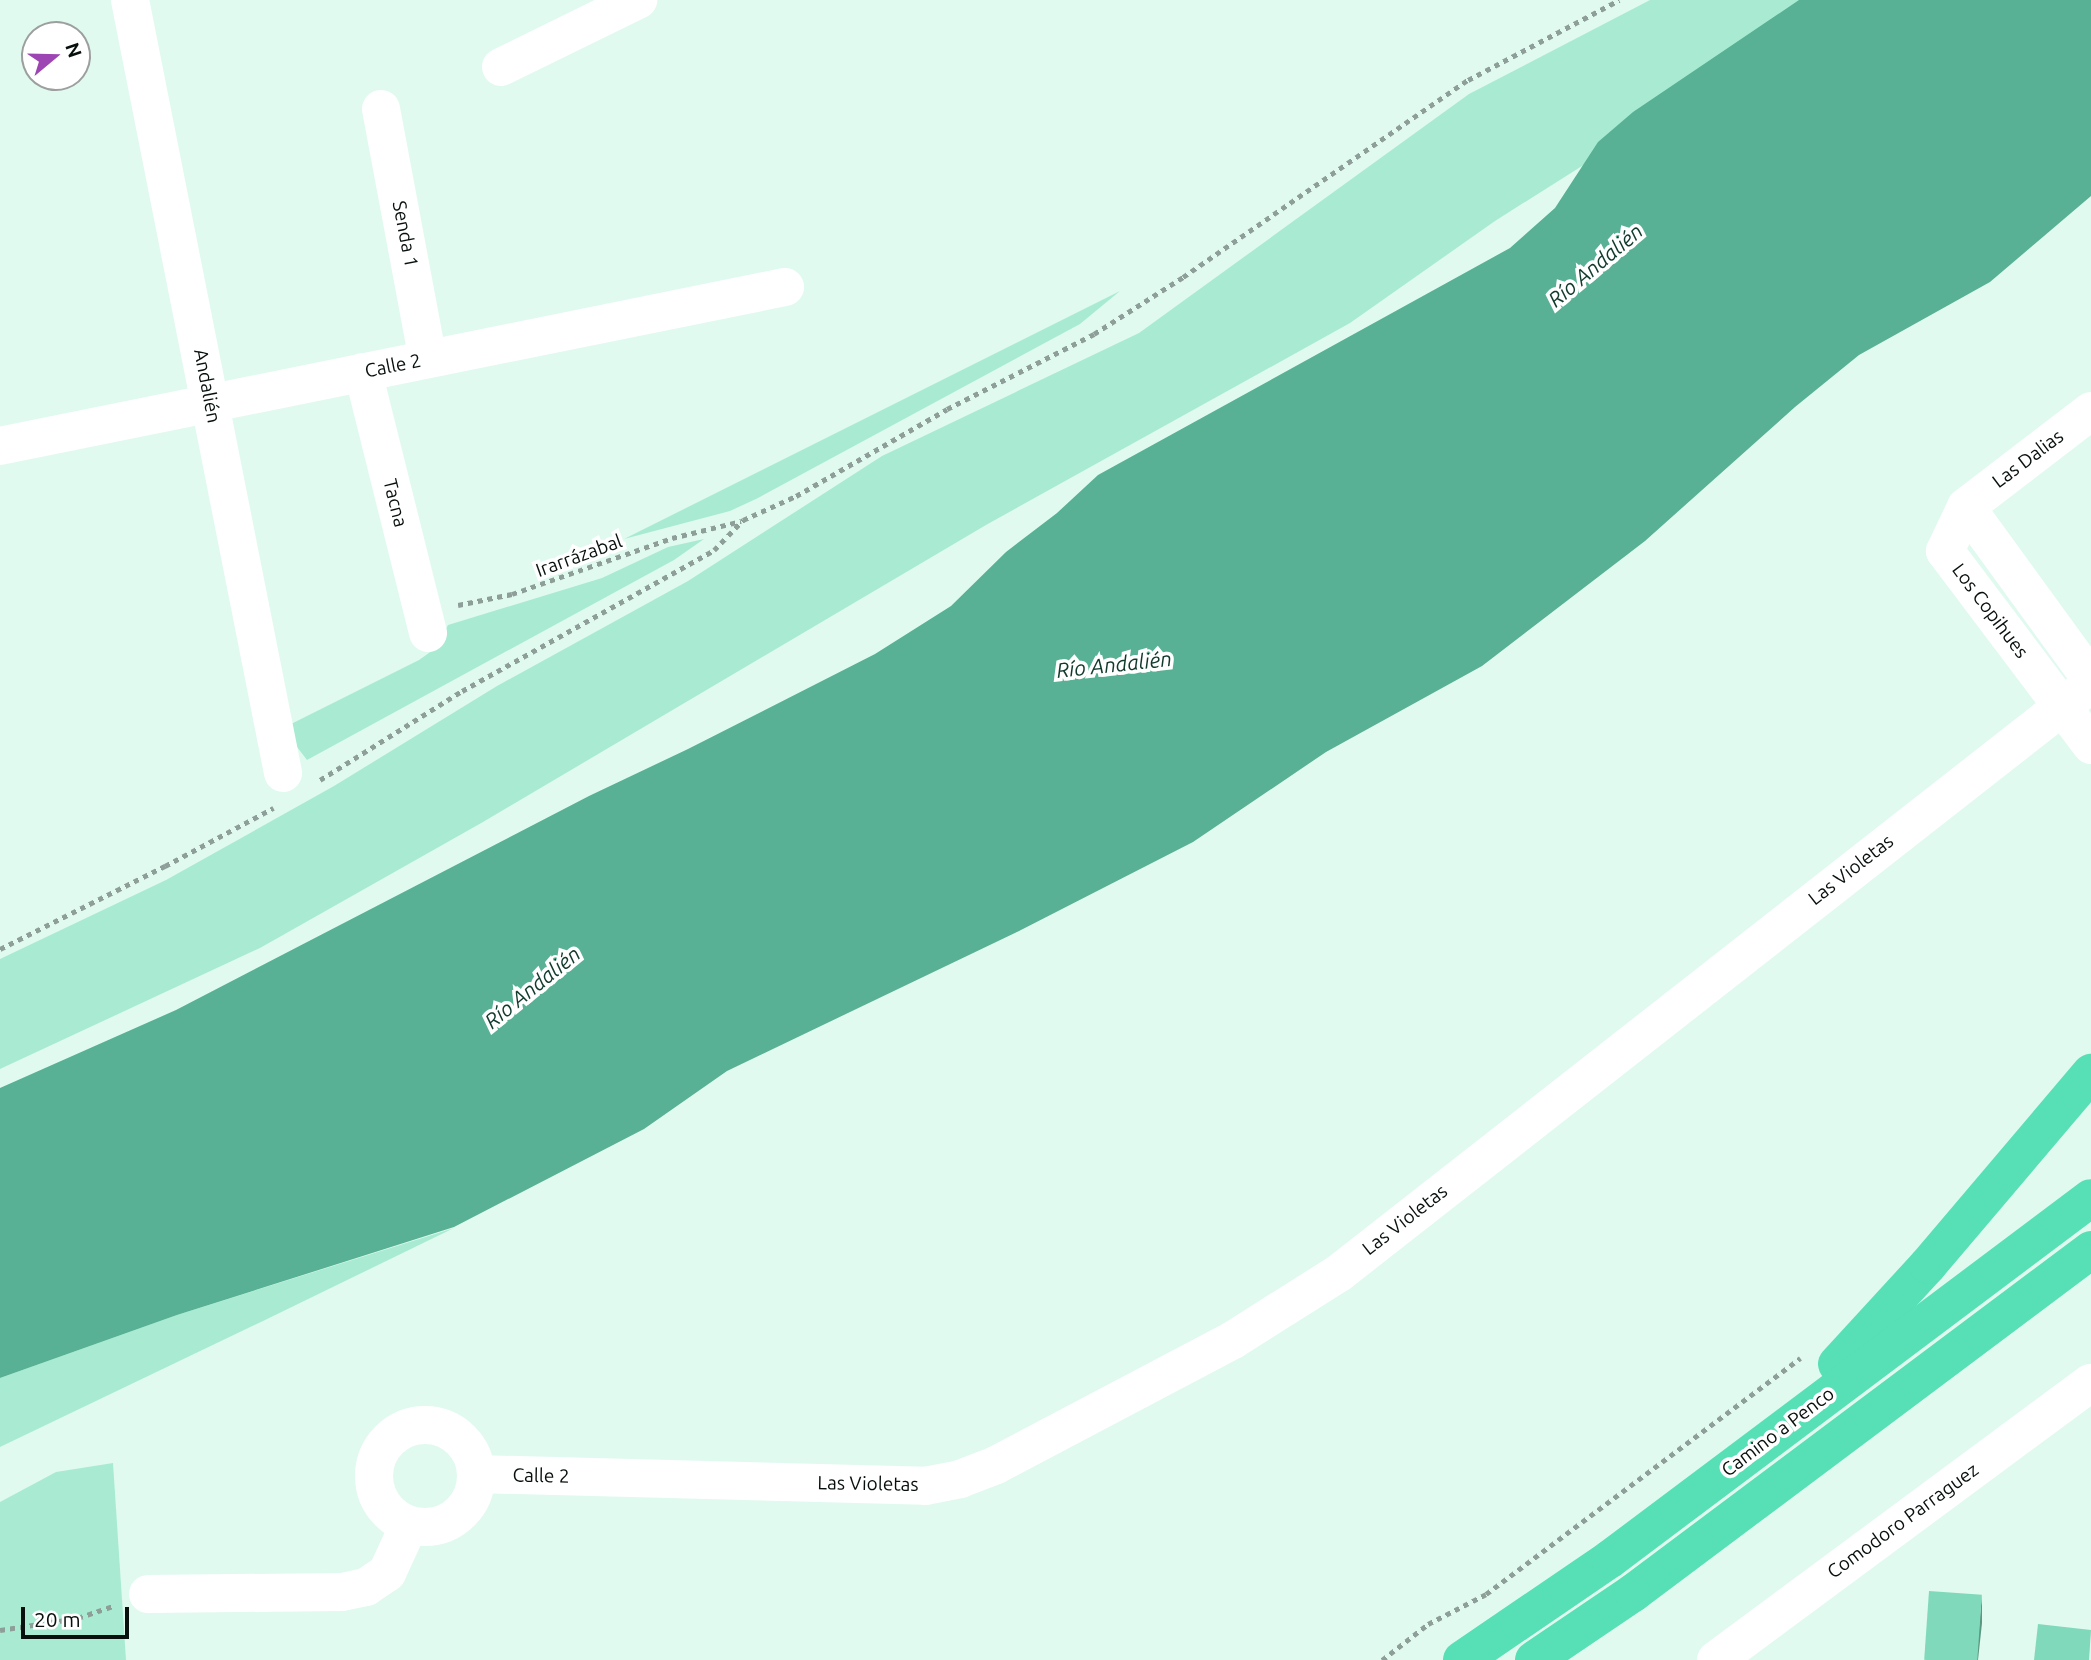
<!DOCTYPE html>
<meta charset="utf-8">
<style>
body{margin:0}
#map{position:relative;width:2091px;height:1660px;overflow:hidden;background:#e1faf0;font-family:Ubuntu,sans-serif}
div>[style]{position:absolute}
.green>*{inset:0;background:#a8ebd2}
.water>*{inset:0;background:#58b194}
.path>*{height:4.5px;margin-top:-2.25px;transform-origin:0;background:repeating-linear-gradient(90deg,#8d9f98 0 5px,transparent 0 10px)}
.minor>*{height:38px;margin:-19px;padding:0 19px;transform-origin:19px;border-radius:19px;background:#fff}
.minor>.ring{margin:-19px;padding:0;box-sizing:content-box;background:none;border:38px solid #fff;border-radius:50%}
.highway>*{height:38px;margin:-19px;padding:0 19px;transform-origin:19px;border-radius:19px;background:#57dfb5}
.shaded-wall>*{inset:0;background:#5a9882}
.building>*{inset:0;background:#80d9ba;transform-origin:0 0}
span{translate:-50% -50%;white-space:nowrap;text-align:center;line-height:1.15;-webkit-text-stroke:7px #fff;paint-order:stroke}
.street-label{font-size:19px;color:#08100d}
.water-label{font-size:21px;color:#113a2e;font-style:italic}
.north{position:absolute;left:21px;top:21px;width:70px;height:70px;box-sizing:border-box;background:#fff;border:2px solid #9c9f9e;border-radius:50%;rotate:71deg;font-size:19px;font-weight:700;line-height:28px;text-align:center;color:#08100d}
.north::after{content:'';display:block;margin:auto;width:24px;height:32px;background:#9d45b2;clip-path:polygon(50% 0,100% 100%,50% 72%,0 100%)}
.scale{position:absolute;left:21px;top:1607px;width:108px;height:32px;box-sizing:border-box;border:4px solid #08100d;border-top:0;padding-left:9px;font-size:21px;line-height:24px;white-space:nowrap;color:#08100d;-webkit-text-stroke:5px #fff;paint-order:stroke}
</style>
<div id="map">
<div class="green">
<i style="clip-path:polygon(1650px 0,1844px 0,1495px 221px,1350px 323px,986px 525px,483px 822px,260px 948px,0 1069px,0 959px,166px 880px,334px 786px,497px 686px,688px 581px,882px 456px,1139px 333px,1469px 94px)"></i>
<i style="clip-path:polygon(1120px 291px,1080px 324px,758px 498px,730px 511px,624px 539px)"></i>
<i style="clip-path:polygon(704px 539px,674px 560px,307px 760px,297px 747px,291px 724px,419px 660px,436px 648px,448px 625px,602px 578px,668px 547px)"></i>
<i style="clip-path:polygon(454px 1228px,263px 1321px,0 1447px,0 1378px,177px 1315px)"></i>
<i style="clip-path:polygon(113px 1463px,126px 1660px,0 1660px,0 1502px,56px 1472px)"></i>
</div>
<div class="water">
<i style="clip-path:polygon(1799px 0,2091px 0,2091px 196px,1990px 282px,1859px 355px,1795px 407px,1645px 541px,1482px 666px,1326px 752px,1193px 842px,1019px 931px,727px 1071px,644px 1129px,454px 1227px,177px 1315px,0 1378px,0 1088px,176px 1010px,589px 796px,688px 749px,875px 654px,951px 606px,1006px 552px,1057px 513px,1098px 475px,1510px 248px,1555px 208px,1598px 142px,1633px 112px)"></i>
</div>
<div class="path">
<i style="left:458px;top:605px;width:55px;rotate:-11.5deg"></i>
<i style="left:512px;top:594px;width:170px;rotate:-19.3deg"></i>
<i style="left:672px;top:538px;width:71px;rotate:-13.8deg"></i>
<i style="left:320px;top:780px;width:168px;rotate:-32.1deg"></i>
<i style="left:462px;top:691px;width:289px;rotate:-29.2deg"></i>
<i style="left:714px;top:550px;width:42px;rotate:-46deg"></i>
<i style="left:743px;top:520px;width:58px;rotate:-24.4deg"></i>
<i style="left:796px;top:496px;width:174px;rotate:-29.9deg"></i>
<i style="left:947px;top:409px;width:165px;rotate:-27deg"></i>
<i style="left:1094px;top:334px;width:106px;rotate:-32.6deg"></i>
<i style="left:1183px;top:277px;width:346px;rotate:-34.7deg"></i>
<i style="left:1468px;top:80px;width:171px;rotate:-27.9deg"></i>
<i style="left:0;top:949px;width:185px;rotate:-26.7deg"></i>
<i style="left:165px;top:866px;width:123px;rotate:-28.2deg"></i>
<i style="left:0;top:1630px;width:79px;rotate:-8.7deg"></i>
<i style="left:78px;top:1618px;width:39px;rotate:-19deg"></i>
<i style="left:1382px;top:1660px;width:58px;rotate:-38deg"></i>
<i style="left:1428px;top:1624px;width:65px;rotate:-27.3deg"></i>
<i style="left:1486px;top:1594px;width:393px;rotate:-36.9deg"></i>
</div>
<div class="minor">
<i style="left:130px;top:0;width:788px;rotate:78.8deg"></i>
<i style="left:501px;top:67px;width:153px;rotate:-26.1deg"></i>
<i style="left:381px;top:109px;width:254px;rotate:79.4deg"></i>
<i style="left:363px;top:372px;width:269px;rotate:76deg"></i>
<i style="left:2091px;top:411px;width:158px;rotate:142.5deg"></i>
<i style="left:1966px;top:507px;width:49px;rotate:115.5deg"></i>
<i style="left:1945px;top:551px;width:243px;rotate:53deg"></i>
<i style="left:0;top:446px;width:801px;rotate:-11.45deg"></i>
<i style="left:1966px;top:507px;width:213px;rotate:54deg"></i>
<i class="ring" style="left:374px;top:1425px;width:64px;height:64px"></i>
<i style="left:476px;top:1474px;width:449px;rotate:1.5deg"></i>
<i style="left:925px;top:1486px;width:36px;rotate:-11deg"></i>
<i style="left:960px;top:1479px;width:39px;rotate:-21deg"></i>
<i style="left:996px;top:1465px;width:268px;rotate:-27.8deg"></i>
<i style="left:1233px;top:1340px;width:125px;rotate:-32.3deg"></i>
<i style="left:1339px;top:1273px;width:955px;rotate:-38.07deg"></i>
<i style="left:148px;top:1594px;width:194px;rotate:-0.6deg"></i>
<i style="left:342px;top:1592px;width:25px;rotate:-12deg"></i>
<i style="left:366px;top:1587px;width:25px;rotate:-34deg"></i>
<i style="left:387px;top:1573px;width:53px;rotate:-65.4deg"></i>
<i style="left:1716px;top:1660px;width:466px;rotate:-36.5deg"></i>
</div>
<div class="highway">
<i style="left:1837px;top:1364px;width:134px;rotate:-47.4deg"></i>
<i style="left:1928px;top:1265px;width:252px;rotate:-49.7deg"></i>
<i style="left:1462px;top:1660px;width:179px;rotate:-34.3deg"></i>
<i style="left:1610px;top:1559px;width:601px;rotate:-36.89deg"></i>
<i style="left:1534px;top:1660px;width:120px;rotate:-34.1deg"></i>
<i style="left:1633px;top:1593px;width:572px;rotate:-36.83deg"></i>
</div>
<div class="shaded-wall">
<i style="clip-path:polygon(1982px 1595px,1982px 1623px,1978px 1660px,1976px 1660px)"></i>
</div>
<div class="building">
<i style="left:1929px;top:1591px;width:53px;height:69px;rotate:4deg"></i>
<i style="clip-path:polygon(2038px 1624px,2091px 1630px,2089px 1660px,2034px 1660px)"></i>
</div>
<div class="street-label">
<span style="left:405px;top:234px;rotate:79deg">Senda 1</span>
<span style="left:393px;top:366px;rotate:-11deg">Calle 2</span>
<span style="left:207px;top:386px;rotate:79deg">Andalién</span>
<span style="left:2028px;top:459px;rotate:-37deg">Las Dalias</span>
<span style="left:395px;top:503px;rotate:76deg">Tacna</span>
<span style="left:579px;top:556px;rotate:-20deg">Irarrázabal</span>
<span style="left:1990px;top:611px;rotate:53deg">Los Copihues</span>
<span style="left:1851px;top:870px;rotate:-38deg">Las Violetas</span>
<span style="left:1405px;top:1220px;rotate:-38deg">Las Violetas</span>
<span style="left:1778px;top:1432px;rotate:-37deg">Camino a Penco</span>
<span style="left:541px;top:1476px;rotate:1deg">Calle 2</span>
<span style="left:868px;top:1484px;rotate:1deg">Las Violetas</span>
<span style="left:1903px;top:1521px;rotate:-36deg">Comodoro Parraguez</span>
</div>
<div class="water-label">
<span style="left:1595px;top:265px;rotate:-40deg">Río Andalién</span>
<span style="left:1114px;top:664px;rotate:-6deg">Río Andalién</span>
<span style="left:532px;top:987px;rotate:-39deg">Río Andalién</span>
</div>
<div class="north">N</div>
<div class="scale">20 m</div>
</div>
